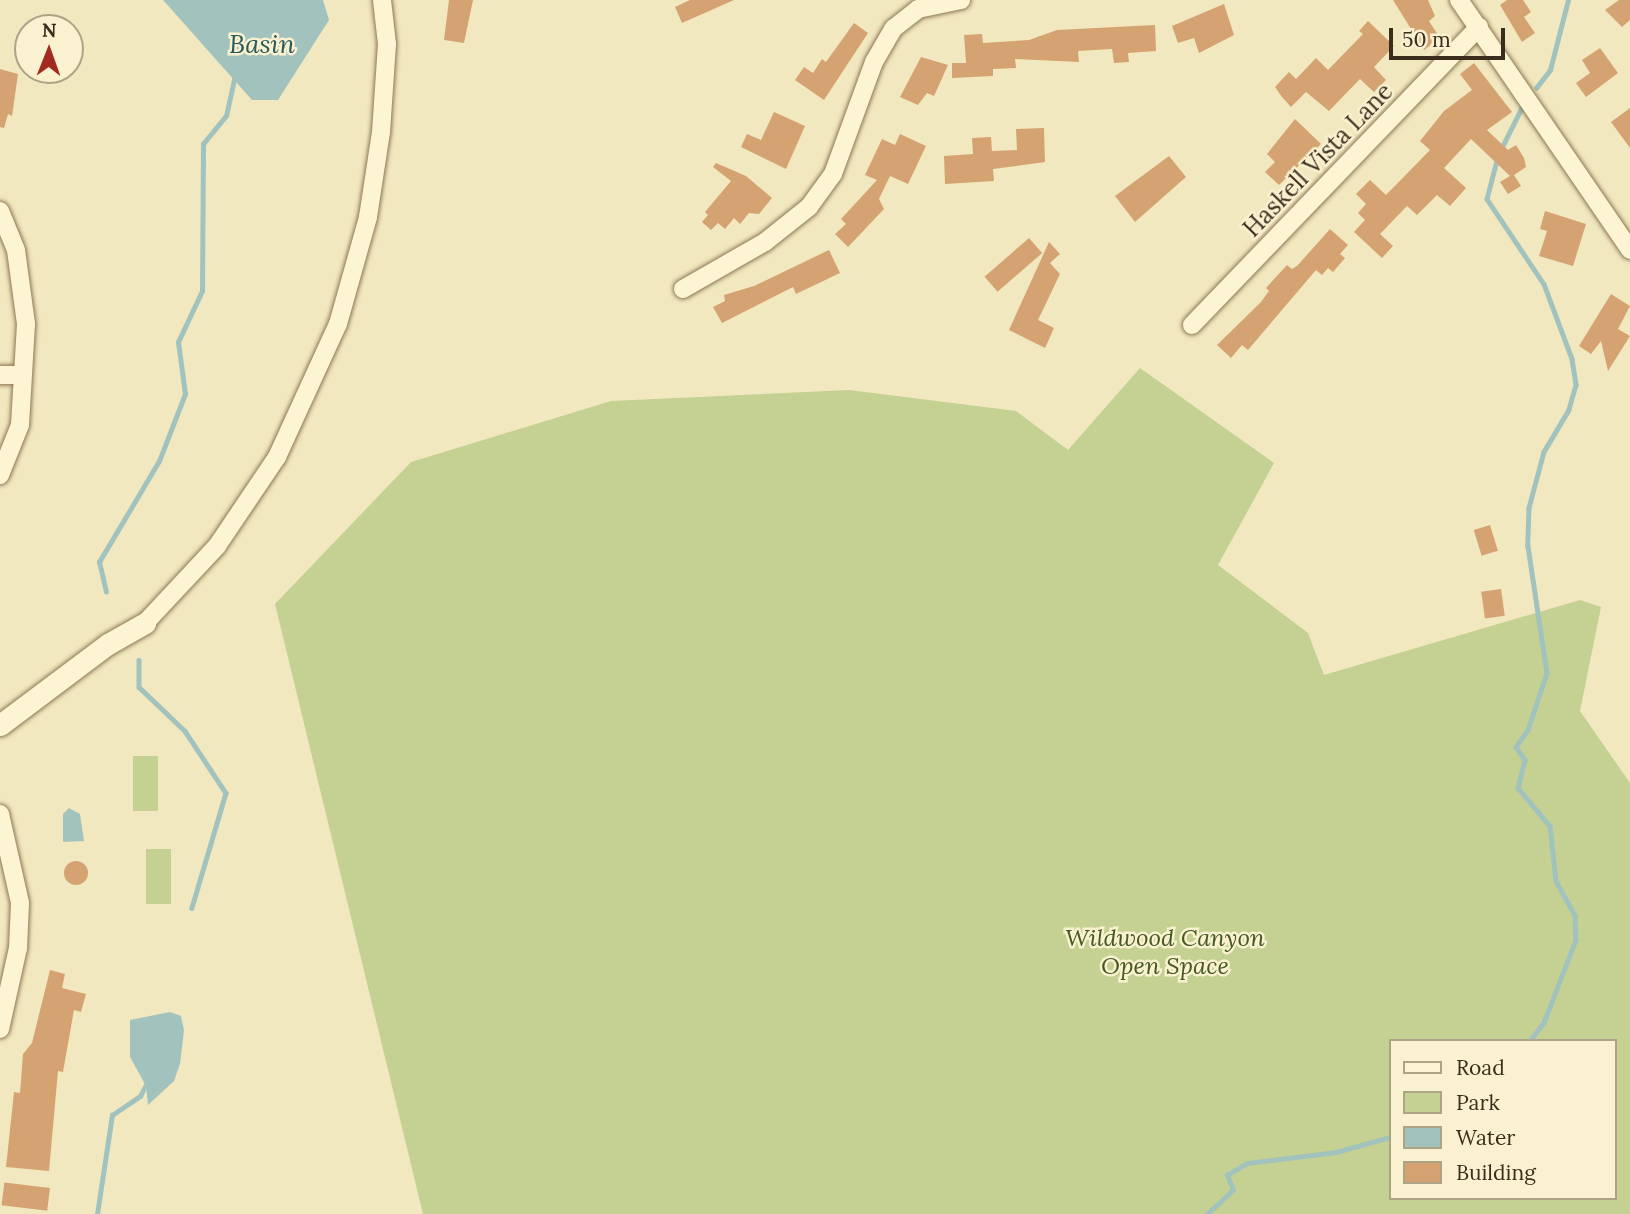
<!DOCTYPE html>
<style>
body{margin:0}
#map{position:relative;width:1630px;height:1214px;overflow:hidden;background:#f2e8bf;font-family:Lora,serif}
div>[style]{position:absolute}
.green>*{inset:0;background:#c4d192;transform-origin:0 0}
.water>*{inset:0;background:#a2c3bd}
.stream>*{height:4.5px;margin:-2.25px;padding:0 2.25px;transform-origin:2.25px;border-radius:2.25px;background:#a2c3bd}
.building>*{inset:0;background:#d4a371;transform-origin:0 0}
.round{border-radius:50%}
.roads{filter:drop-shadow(0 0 2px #8d7855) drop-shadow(0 0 2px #8d7855)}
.minor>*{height:18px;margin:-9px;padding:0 9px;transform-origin:9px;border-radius:9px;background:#fcf4d3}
.tertiary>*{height:21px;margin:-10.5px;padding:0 10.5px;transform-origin:10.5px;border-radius:10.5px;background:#fcf4d3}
span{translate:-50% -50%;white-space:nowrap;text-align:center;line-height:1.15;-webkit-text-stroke:5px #f9f1cf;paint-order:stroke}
.street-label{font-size:24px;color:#3b2d1b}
.park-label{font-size:24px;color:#455920;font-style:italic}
.water-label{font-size:26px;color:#295b5c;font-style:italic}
.legend{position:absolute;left:1389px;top:1039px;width:228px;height:161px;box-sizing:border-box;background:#f9f1cf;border:2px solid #ada387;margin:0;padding:9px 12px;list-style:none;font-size:21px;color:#3b2d1b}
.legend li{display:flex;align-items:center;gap:14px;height:35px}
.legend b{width:35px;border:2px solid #ada387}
.north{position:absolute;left:14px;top:14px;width:70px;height:70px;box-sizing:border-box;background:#f9f1cf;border:2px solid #ada387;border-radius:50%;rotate:1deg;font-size:19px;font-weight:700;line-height:28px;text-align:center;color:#3b2d1b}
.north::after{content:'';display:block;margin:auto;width:24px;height:32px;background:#a22a1f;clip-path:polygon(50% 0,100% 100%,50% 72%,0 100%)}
.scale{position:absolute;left:1389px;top:28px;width:116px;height:32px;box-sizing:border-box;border:4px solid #3b2d1b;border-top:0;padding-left:9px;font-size:21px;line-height:24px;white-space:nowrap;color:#3b2d1b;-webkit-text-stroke:5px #f9f1cf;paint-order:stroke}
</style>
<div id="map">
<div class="green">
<i style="clip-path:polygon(evenodd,1140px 368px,1274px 463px,1218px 565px,1308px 633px,1324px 675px,1580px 600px,1601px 607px,1580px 711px,1630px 783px,1630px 1214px,423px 1214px,275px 604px,411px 462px,611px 401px,849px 390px,1016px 411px,1068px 450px,1140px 368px,1390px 1041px,1614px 1041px,1614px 1198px,1390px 1198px,1390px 1041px)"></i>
<i style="left:133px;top:756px;width:25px;height:55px"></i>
<i style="left:146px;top:849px;width:25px;height:55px"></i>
</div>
<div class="water">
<i style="clip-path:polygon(163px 0,323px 0,329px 20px,278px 100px,252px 100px)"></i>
<i style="clip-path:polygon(69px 808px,80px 814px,84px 841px,63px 842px,63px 814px)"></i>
<i style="clip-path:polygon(170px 1012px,181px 1016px,184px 1030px,180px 1064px,174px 1081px,148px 1105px,146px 1086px,130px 1057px,130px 1020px)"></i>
</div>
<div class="stream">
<i style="left:1536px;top:88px;width:23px;rotate:-52deg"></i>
<i style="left:1550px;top:70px;width:72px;rotate:-75.6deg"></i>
<i style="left:1501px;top:149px;width:47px;rotate:-63.4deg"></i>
<i style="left:1498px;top:157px;width:43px;rotate:104.7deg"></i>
<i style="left:1487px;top:199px;width:102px;rotate:56.2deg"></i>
<i style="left:1544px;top:284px;width:80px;rotate:69.5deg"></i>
<i style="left:1572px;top:359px;width:26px;rotate:81deg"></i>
<i style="left:1576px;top:385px;width:26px;rotate:106deg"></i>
<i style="left:1569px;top:410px;width:49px;rotate:120.8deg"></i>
<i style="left:1544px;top:452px;width:58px;rotate:105deg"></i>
<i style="left:1529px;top:508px;width:38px;rotate:92deg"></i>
<i style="left:1528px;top:546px;width:128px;rotate:81.5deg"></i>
<i style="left:1547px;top:673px;width:60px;rotate:108.4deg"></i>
<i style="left:1528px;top:730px;width:21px;rotate:125deg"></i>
<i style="left:1516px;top:747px;width:16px;rotate:55deg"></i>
<i style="left:1525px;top:760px;width:29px;rotate:104deg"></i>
<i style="left:1518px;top:788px;width:50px;rotate:49.9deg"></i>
<i style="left:1550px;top:826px;width:55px;rotate:83.8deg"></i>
<i style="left:1556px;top:881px;width:39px;rotate:61deg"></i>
<i style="left:1575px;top:915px;width:25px;rotate:88deg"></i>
<i style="left:1576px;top:940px;width:89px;rotate:111.1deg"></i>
<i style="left:1544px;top:1023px;width:23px;rotate:128deg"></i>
<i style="left:106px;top:592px;width:31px;rotate:-103deg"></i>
<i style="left:99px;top:562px;width:117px;rotate:-59.3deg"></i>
<i style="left:159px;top:461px;width:72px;rotate:-68.8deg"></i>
<i style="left:185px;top:394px;width:52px;rotate:-97.7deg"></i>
<i style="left:178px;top:342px;width:56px;rotate:-64.8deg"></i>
<i style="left:202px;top:291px;width:147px;rotate:-89.6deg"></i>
<i style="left:203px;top:144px;width:36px;rotate:-51deg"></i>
<i style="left:226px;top:116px;width:42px;rotate:-77.6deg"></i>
<i style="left:139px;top:660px;width:27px;rotate:90deg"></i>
<i style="left:139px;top:687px;width:64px;rotate:43.7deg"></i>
<i style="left:185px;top:731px;width:74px;rotate:56.5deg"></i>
<i style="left:226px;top:793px;width:120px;rotate:106.5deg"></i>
<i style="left:97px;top:1214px;width:100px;rotate:-81.4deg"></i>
<i style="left:112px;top:1115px;width:34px;rotate:-34deg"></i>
<i style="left:140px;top:1096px;width:15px;rotate:-62deg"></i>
<i style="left:1207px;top:1214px;width:35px;rotate:-43deg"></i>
<i style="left:1233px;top:1190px;width:16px;rotate:-112deg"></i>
<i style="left:1227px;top:1175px;width:23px;rotate:-31deg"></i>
<i style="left:1247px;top:1163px;width:90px;rotate:-7deg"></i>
<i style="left:1336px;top:1152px;width:56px;rotate:-15.5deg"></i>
</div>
<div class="building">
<i style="clip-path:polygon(449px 0,473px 0,464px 43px,444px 40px)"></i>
<i style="clip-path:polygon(690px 0,734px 0,682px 23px,675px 7px)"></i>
<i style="clip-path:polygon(1393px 0,1428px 0,1435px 16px,1429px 21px,1440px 38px,1424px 50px)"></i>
<i style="clip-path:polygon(1507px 0,1523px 0,1531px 12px,1524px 17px,1535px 33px,1522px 42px,1500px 5px)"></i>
<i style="clip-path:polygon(1619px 0,1630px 0,1630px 20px,1622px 27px,1605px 10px)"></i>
<i style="clip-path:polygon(1224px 4px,1234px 35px,1199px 53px,1194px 38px,1178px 43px,1172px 26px)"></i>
<i style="clip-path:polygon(1368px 21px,1394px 46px,1374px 67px,1386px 80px,1374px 92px,1360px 79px,1329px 111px,1306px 92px,1291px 107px,1282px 97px,1275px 87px,1289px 72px,1296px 79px,1316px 58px,1328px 70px,1363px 34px,1359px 31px)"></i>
<i style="clip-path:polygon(854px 23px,868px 33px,824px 100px,795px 80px,804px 67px,813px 73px,822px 59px,826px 62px)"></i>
<i style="clip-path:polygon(1155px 25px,1156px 51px,1128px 53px,1129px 62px,1114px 63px,1112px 49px,1078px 51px,1079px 62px,1015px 59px,1016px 68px,993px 69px,993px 76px,952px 78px,952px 63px,966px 63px,964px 35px,982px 34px,983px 43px,1029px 40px,1057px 30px)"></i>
<i style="clip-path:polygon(1600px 48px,1618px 73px,1586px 97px,1576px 83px,1590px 73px,1582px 60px)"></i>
<i style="clip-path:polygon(921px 57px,948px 65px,934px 96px,927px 93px,918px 105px,900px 97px)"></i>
<i style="clip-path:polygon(1474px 63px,1512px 112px,1487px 130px,1508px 150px,1516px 145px,1524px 158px,1526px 167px,1514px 175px,1521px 186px,1508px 194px,1500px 182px,1510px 176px,1471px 139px,1444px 168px,1466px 188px,1450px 206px,1437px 195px,1417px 215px,1407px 206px,1380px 234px,1393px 246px,1382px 258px,1354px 232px,1365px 220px,1358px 213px,1366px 204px,1356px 194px,1370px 180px,1386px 195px,1430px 150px,1420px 141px,1444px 111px,1472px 90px,1460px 74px)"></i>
<i style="clip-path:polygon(0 69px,18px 74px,12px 116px,8px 114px,4px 128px,0 127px)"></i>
<i style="clip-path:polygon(1630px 108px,1630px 148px,1611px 122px)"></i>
<i style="clip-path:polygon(774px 112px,805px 126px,786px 169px,741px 147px,747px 134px,761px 140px)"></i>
<i style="clip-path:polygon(1295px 119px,1321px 144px,1279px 185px,1265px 172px,1275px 162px,1267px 154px)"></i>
<i style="clip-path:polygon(1044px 128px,1045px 162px,993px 169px,994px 181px,945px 184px,944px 156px,973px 154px,972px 138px,991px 137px,992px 151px,1017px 150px,1016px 129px)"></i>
<i style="clip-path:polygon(900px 134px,926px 146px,908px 184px,890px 176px,879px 199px,884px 209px,848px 247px,835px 234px,846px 224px,841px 219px,877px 180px,865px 175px,882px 139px,895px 145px)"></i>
<i style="clip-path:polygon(1169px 156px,1186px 177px,1135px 222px,1115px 196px)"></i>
<i style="clip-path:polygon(716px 163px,746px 176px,772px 198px,759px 214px,749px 213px,740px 224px,734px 218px,725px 229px,718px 223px,711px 230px,702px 222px,708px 215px,705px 212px,731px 181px,713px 167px)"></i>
<i style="clip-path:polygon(1545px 211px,1586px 224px,1573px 266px,1539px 256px,1547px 231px,1540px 229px)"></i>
<i style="clip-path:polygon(1330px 229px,1348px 245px,1340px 254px,1345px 258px,1333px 272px,1328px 268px,1322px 275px,1316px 270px,1248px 350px,1242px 345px,1231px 358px,1217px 345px,1261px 302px,1269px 291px,1266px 288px,1287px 265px,1292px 269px,1297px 266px)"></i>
<i style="left:1029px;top:238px;width:20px;height:59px;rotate:49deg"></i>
<i style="clip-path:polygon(1049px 242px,1060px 254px,1050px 263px,1060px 274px,1038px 320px,1054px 328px,1045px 348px,1009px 330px)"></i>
<i style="clip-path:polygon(829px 250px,840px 273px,796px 294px,793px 287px,722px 323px,713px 307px,725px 301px,724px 295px,754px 286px)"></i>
<i style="clip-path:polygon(1611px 294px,1630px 306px,1618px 329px,1630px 336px,1608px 371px,1601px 341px,1591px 354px,1579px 346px)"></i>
<i style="left:1490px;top:525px;width:27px;height:17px;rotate:73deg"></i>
<i style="left:1501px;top:589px;width:27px;height:20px;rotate:82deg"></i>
<i class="round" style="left:64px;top:861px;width:24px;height:24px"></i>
<i style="clip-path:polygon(50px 970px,65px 974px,62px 988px,86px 994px,81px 1012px,74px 1010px,63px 1072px,58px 1071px,49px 1171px,6px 1167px,14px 1092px,20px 1093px,23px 1054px,32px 1043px)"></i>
<i style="left:50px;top:1188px;width:23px;height:46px;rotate:97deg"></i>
</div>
<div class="roads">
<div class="minor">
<i style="left:1459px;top:0;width:303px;rotate:55.6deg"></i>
<i style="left:0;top:211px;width:42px;rotate:67.7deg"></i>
<i style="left:16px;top:250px;width:75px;rotate:82.3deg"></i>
<i style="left:26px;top:324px;width:101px;rotate:93.4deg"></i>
<i style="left:20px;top:425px;width:54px;rotate:111.8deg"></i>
<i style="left:683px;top:289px;width:95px;rotate:-29.8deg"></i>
<i style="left:765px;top:242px;width:56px;rotate:-38.5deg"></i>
<i style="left:809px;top:207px;width:41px;rotate:-54deg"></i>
<i style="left:833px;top:174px;width:119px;rotate:-69.9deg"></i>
<i style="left:874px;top:62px;width:39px;rotate:-60deg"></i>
<i style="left:894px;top:28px;width:31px;rotate:-38deg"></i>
<i style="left:918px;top:9px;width:44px;rotate:-11.8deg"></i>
<i style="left:1192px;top:325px;width:414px;rotate:-46.1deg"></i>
<i style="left:0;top:375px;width:22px"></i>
<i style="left:145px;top:623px;width:105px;rotate:-46.9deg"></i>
<i style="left:217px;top:546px;width:107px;rotate:-56deg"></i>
<i style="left:277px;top:457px;width:146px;rotate:-65.4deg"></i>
<i style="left:338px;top:324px;width:111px;rotate:-74.3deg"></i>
<i style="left:368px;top:217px;width:86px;rotate:-81.3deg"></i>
<i style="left:381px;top:132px;width:88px;rotate:-86.1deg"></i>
<i style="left:387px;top:44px;width:44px;rotate:-96.5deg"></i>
<i style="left:0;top:814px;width:91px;rotate:77.3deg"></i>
<i style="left:20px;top:903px;width:45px;rotate:92.5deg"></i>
<i style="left:18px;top:948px;width:83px;rotate:102.5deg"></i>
</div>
<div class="tertiary">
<i style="left:0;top:725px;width:135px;rotate:-36.9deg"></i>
<i style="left:108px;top:644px;width:43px;rotate:-29.6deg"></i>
</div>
</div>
<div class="street-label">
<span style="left:1318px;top:160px;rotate:-46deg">Haskell Vista Lane</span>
</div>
<div class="park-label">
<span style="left:1165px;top:952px">Wildwood Canyon<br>Open Space</span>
</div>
<div class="water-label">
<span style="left:262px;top:44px">Basin</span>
</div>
<ul class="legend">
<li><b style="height:9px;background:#fcf4d3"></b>Road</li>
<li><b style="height:19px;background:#c4d192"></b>Park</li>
<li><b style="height:19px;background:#a2c3bd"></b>Water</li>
<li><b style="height:19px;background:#d4a371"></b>Building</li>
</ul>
<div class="north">N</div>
<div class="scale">50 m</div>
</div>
